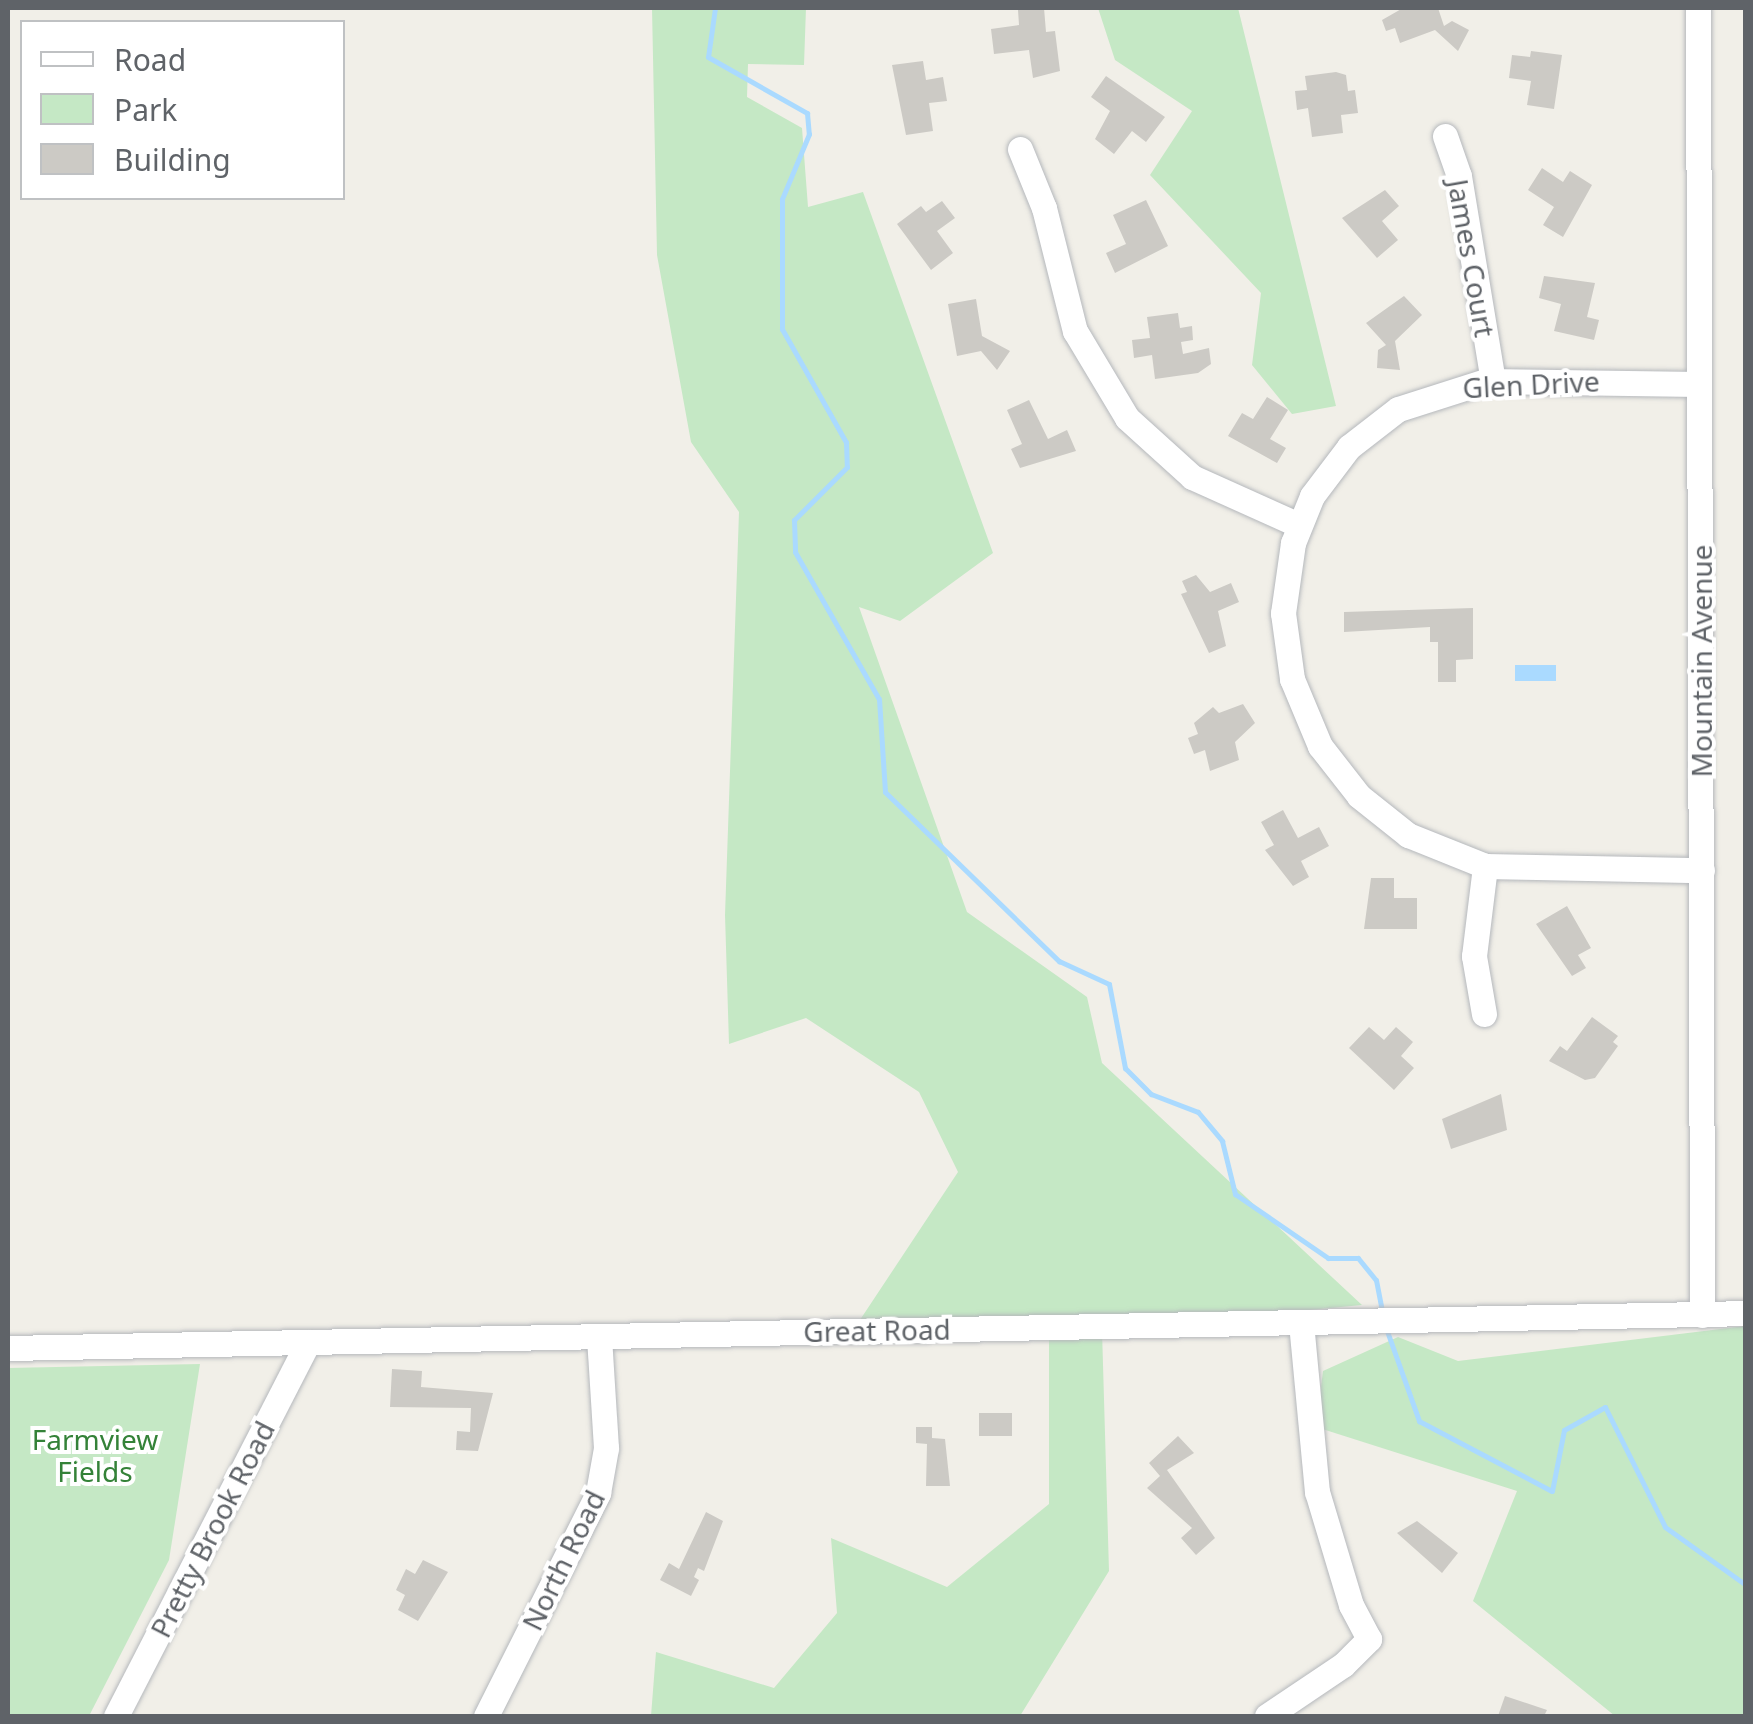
<!DOCTYPE html>
<style>
body{margin:0}
#map{position:relative;width:1753px;height:1724px;overflow:hidden;background:#f1efe8;font-family:"Noto Sans",sans-serif}
div>[style]{position:absolute}
.green>*{inset:0;background:#c5e8c5}
.water>*{inset:0;background:#aadaff;transform-origin:0 0}
.stream>*{height:5px;margin:-2.5px;padding:0 2.5px;transform-origin:2.5px;border-radius:2.5px;background:#aadaff}
.building>*{inset:0;background:#cccac5;transform-origin:0 0}
.roads{filter:drop-shadow(0 0 2px #b5b8bc) drop-shadow(0 0 2px #b5b8bc)}
.minor>*{height:25px;margin:-12.5px;padding:0 12.5px;transform-origin:12.5px;border-radius:12.5px;background:#fff}
span{translate:-50% -50%;white-space:nowrap;text-align:center;line-height:1.15;-webkit-text-stroke:8px #fff;paint-order:stroke}
.street-label{font-size:28px;color:#5f6368}
.park-label{font-size:28px;color:#348238}
.frame{position:absolute;inset:0;border:10px solid #5f6368;pointer-events:none}
.legend{position:absolute;left:20px;top:20px;width:325px;height:180px;box-sizing:border-box;background:#fff;border:2px solid #bfc1c3;margin:0;padding:12px 18px;list-style:none;font-size:30px;color:#5f6368}
.legend li{display:flex;align-items:center;gap:20px;height:50px}
.legend b{width:50px;border:2px solid #bfc1c3}
</style>
<div id="map">
<div class="green">
<i style="clip-path:polygon(652px 8px,806px 8px,804px 65px,748px 64px,747px 97px,802px 128px,808px 207px,863px 192px,993px 553px,900px 621px,859px 607px,967px 912px,1087px 997px,1102px 1063px,1362px 1305px,1102px 1330px,1109px 1571px,1020px 1716px,651px 1716px,656px 1652px,774px 1688px,837px 1613px,831px 1538px,947px 1587px,1049px 1504px,1049px 1331px,850px 1335px,958px 1172px,919px 1092px,806px 1018px,729px 1044px,725px 915px,739px 512px,691px 442px,657px 255px)"></i>
<i style="clip-path:polygon(1098px 8px,1238px 8px,1336px 406px,1292px 414px,1252px 365px,1261px 293px,1150px 175px,1192px 111px,1115px 60px)"></i>
<i style="clip-path:polygon(1745px 1326px,1745px 1716px,1615px 1716px,1473px 1601px,1517px 1491px,1316px 1427px,1323px 1371px,1398px 1337px,1458px 1361px)"></i>
<i style="clip-path:polygon(200px 1364px,169px 1560px,89px 1716px,8px 1716px,8px 1368px)"></i>
</div>
<div class="water">
<i style="left:1515px;top:665px;width:41px;height:16px"></i>
</div>
<div class="stream">
<i style="left:715px;top:8px;width:49px;rotate:98.1deg"></i>
<i style="left:708px;top:57px;width:114px;rotate:29.5deg"></i>
<i style="left:807px;top:113px;width:21px;rotate:85deg"></i>
<i style="left:809px;top:134px;width:70px;rotate:112.6deg"></i>
<i style="left:782px;top:199px;width:130px;rotate:90deg"></i>
<i style="left:782px;top:329px;width:130px;rotate:60.5deg"></i>
<i style="left:846px;top:442px;width:25px;rotate:88deg"></i>
<i style="left:847px;top:467px;width:75px;rotate:135deg"></i>
<i style="left:794px;top:520px;width:32px;rotate:88deg"></i>
<i style="left:795px;top:552px;width:169px;rotate:60.3deg"></i>
<i style="left:879px;top:699px;width:93px;rotate:86.3deg"></i>
<i style="left:885px;top:792px;width:243px;rotate:44.2deg"></i>
<i style="left:1059px;top:961px;width:55px;rotate:24.7deg"></i>
<i style="left:1109px;top:984px;width:86px;rotate:79.2deg"></i>
<i style="left:1125px;top:1068px;width:37px;rotate:45deg"></i>
<i style="left:1151px;top:1094px;width:50px;rotate:21deg"></i>
<i style="left:1198px;top:1112px;width:38px;rotate:50deg"></i>
<i style="left:1222px;top:1141px;width:55px;rotate:76.2deg"></i>
<i style="left:1235px;top:1194px;width:113px;rotate:34.5deg"></i>
<i style="left:1328px;top:1258px;width:30px"></i>
<i style="left:1358px;top:1258px;width:28px;rotate:51deg"></i>
<i style="left:1376px;top:1280px;width:31px;rotate:79deg"></i>
<i style="left:1387px;top:1331px;width:96px;rotate:70.4deg"></i>
<i style="left:1419px;top:1421px;width:150px;rotate:27.8deg"></i>
<i style="left:1552px;top:1491px;width:62px;rotate:-78.9deg"></i>
<i style="left:1564px;top:1430px;width:47px;rotate:-29.3deg"></i>
<i style="left:1605px;top:1407px;width:134px;rotate:63.4deg"></i>
<i style="left:1665px;top:1527px;width:100px;rotate:35.6deg"></i>
</div>
<div class="building">
<i style="clip-path:polygon(1044px 8px,1046px 32px,1055px 31px,1060px 71px,1033px 78px,1029px 50px,994px 54px,991px 29px,1019px 25px,1018px 10px)"></i>
<i style="clip-path:polygon(1403px 8px,1438px 8px,1444px 26px,1452px 21px,1469px 30px,1458px 51px,1435px 30px,1400px 43px,1395px 28px,1386px 31px,1382px 20px)"></i>
<i style="clip-path:polygon(1531px 51px,1562px 55px,1554px 109px,1527px 105px,1531px 81px,1509px 78px,1512px 55px,1530px 57px)"></i>
<i style="clip-path:polygon(923px 61px,926px 80px,943px 77px,947px 101px,929px 103px,933px 131px,906px 135px,892px 65px)"></i>
<i style="clip-path:polygon(1336px 72px,1346px 75px,1348px 91px,1355px 90px,1358px 113px,1341px 115px,1343px 133px,1312px 137px,1308px 108px,1297px 110px,1295px 91px,1307px 90px,1305px 76px)"></i>
<i style="clip-path:polygon(1106px 76px,1165px 117px,1146px 142px,1132px 131px,1114px 154px,1095px 139px,1110px 111px,1091px 97px)"></i>
<i style="clip-path:polygon(1542px 168px,1563px 182px,1570px 171px,1592px 185px,1563px 237px,1543px 225px,1554px 207px,1528px 190px)"></i>
<i style="clip-path:polygon(1385px 190px,1399px 206px,1382px 221px,1398px 240px,1377px 258px,1342px 218px)"></i>
<i style="clip-path:polygon(1146px 200px,1168px 246px,1115px 273px,1106px 253px,1126px 244px,1113px 215px)"></i>
<i style="clip-path:polygon(942px 201px,955px 218px,937px 231px,953px 253px,931px 270px,897px 224px,921px 206px,926px 212px)"></i>
<i style="clip-path:polygon(1544px 276px,1595px 283px,1587px 317px,1599px 320px,1594px 340px,1554px 331px,1561px 304px,1539px 298px)"></i>
<i style="clip-path:polygon(1404px 296px,1422px 315px,1395px 341px,1400px 370px,1377px 368px,1378px 350px,1386px 345px,1366px 323px)"></i>
<i style="clip-path:polygon(976px 299px,982px 336px,1010px 351px,997px 370px,981px 351px,957px 356px,948px 304px)"></i>
<i style="clip-path:polygon(1178px 313px,1180px 328px,1192px 326px,1193px 340px,1181px 342px,1183px 354px,1209px 348px,1211px 364px,1198px 373px,1155px 379px,1152px 355px,1134px 358px,1132px 340px,1150px 338px,1147px 317px)"></i>
<i style="clip-path:polygon(1267px 397px,1288px 410px,1270px 439px,1286px 448px,1277px 463px,1228px 436px,1242px 413px,1253px 419px)"></i>
<i style="clip-path:polygon(1029px 400px,1048px 439px,1067px 430px,1076px 451px,1020px 468px,1011px 449px,1022px 444px,1007px 410px)"></i>
<i style="clip-path:polygon(1196px 575px,1210px 592px,1231px 583px,1239px 602px,1218px 611px,1226px 646px,1209px 653px,1181px 594px,1187px 592px,1182px 581px)"></i>
<i style="clip-path:polygon(1473px 608px,1473px 659px,1456px 660px,1456px 682px,1438px 682px,1438px 642px,1430px 642px,1430px 627px,1344px 632px,1344px 612px)"></i>
<i style="clip-path:polygon(1243px 704px,1255px 723px,1235px 742px,1239px 760px,1210px 771px,1205px 750px,1194px 754px,1188px 738px,1198px 734px,1194px 723px,1213px 707px,1219px 713px)"></i>
<i style="clip-path:polygon(1283px 810px,1298px 838px,1319px 827px,1329px 846px,1301px 861px,1309px 877px,1293px 886px,1265px 850px,1274px 845px,1261px 822px)"></i>
<i style="clip-path:polygon(1371px 878px,1394px 878px,1394px 898px,1417px 898px,1417px 929px,1364px 929px)"></i>
<i style="clip-path:polygon(1567px 906px,1591px 948px,1578px 955px,1586px 968px,1572px 976px,1536px 924px)"></i>
<i style="clip-path:polygon(1592px 1017px,1618px 1036px,1613px 1042px,1618px 1046px,1595px 1078px,1585px 1080px,1549px 1061px,1560px 1046px,1567px 1051px)"></i>
<i style="clip-path:polygon(1369px 1027px,1384px 1040px,1396px 1027px,1413px 1042px,1401px 1056px,1414px 1068px,1394px 1090px,1349px 1048px)"></i>
<i style="clip-path:polygon(1501px 1094px,1507px 1130px,1451px 1149px,1442px 1119px)"></i>
<i style="clip-path:polygon(392px 1369px,422px 1371px,421px 1387px,493px 1393px,478px 1451px,456px 1450px,457px 1431px,470px 1432px,471px 1408px,390px 1407px)"></i>
<i style="left:1012px;top:1413px;width:23px;height:33px;rotate:90deg"></i>
<i style="clip-path:polygon(916px 1427px,932px 1427px,932px 1438px,945px 1439px,950px 1486px,926px 1486px,927px 1444px,916px 1443px)"></i>
<i style="clip-path:polygon(1178px 1436px,1194px 1453px,1167px 1470px,1215px 1538px,1196px 1555px,1181px 1538px,1192px 1528px,1147px 1488px,1160px 1476px,1149px 1463px)"></i>
<i style="clip-path:polygon(706px 1512px,723px 1521px,704px 1571px,698px 1568px,694px 1577px,699px 1580px,691px 1596px,660px 1580px,669px 1563px,679px 1569px)"></i>
<i style="clip-path:polygon(1417px 1521px,1458px 1553px,1442px 1573px,1397px 1533px)"></i>
<i style="clip-path:polygon(423px 1560px,448px 1572px,418px 1621px,398px 1610px,405px 1595px,396px 1590px,406px 1569px,415px 1574px)"></i>
<i style="clip-path:polygon(1505px 1696px,1547px 1710px,1544px 1716px,1498px 1716px)"></i>
</div>
<div class="roads">
<div class="minor">
<i style="left:1698px;top:8px;width:1307px;rotate:89.82deg"></i>
<i style="left:1445px;top:136px;width:42px;rotate:70.7deg"></i>
<i style="left:1459px;top:176px;width:208px;rotate:80.6deg"></i>
<i style="left:1020px;top:149px;width:64px;rotate:67.9deg"></i>
<i style="left:1044px;top:208px;width:127px;rotate:75.9deg"></i>
<i style="left:1075px;top:331px;width:101px;rotate:59.1deg"></i>
<i style="left:1127px;top:418px;width:88px;rotate:42.2deg"></i>
<i style="left:1192px;top:477px;width:117px;rotate:24.2deg"></i>
<i style="left:1699px;top:384px;width:213px;rotate:-179.2deg"></i>
<i style="left:1486px;top:381px;width:92px;rotate:162.3deg"></i>
<i style="left:1398px;top:409px;width:62px;rotate:142.2deg"></i>
<i style="left:1349px;top:447px;width:61px;rotate:127.1deg"></i>
<i style="left:1312px;top:496px;width:51px;rotate:112deg"></i>
<i style="left:1293px;top:543px;width:71px;rotate:98.1deg"></i>
<i style="left:1283px;top:613px;width:67px;rotate:82.2deg"></i>
<i style="left:1292px;top:679px;width:73px;rotate:67.3deg"></i>
<i style="left:1320px;top:746px;width:63px;rotate:52deg"></i>
<i style="left:1359px;top:796px;width:63px;rotate:38.5deg"></i>
<i style="left:1408px;top:835px;width:83px;rotate:21.9deg"></i>
<i style="left:1485px;top:866px;width:217px;rotate:1.1deg"></i>
<i style="left:1484px;top:1014px;width:59px;rotate:-99.8deg"></i>
<i style="left:1474px;top:956px;width:91px;rotate:-83deg"></i>
<i style="left:8px;top:1348px;width:1738px;rotate:-1.15deg"></i>
<i style="left:116px;top:1716px;width:420px;rotate:-62.8deg"></i>
<i style="left:486px;top:1716px;width:250px;rotate:-63.3deg"></i>
<i style="left:598px;top:1493px;width:46px;rotate:-79.9deg"></i>
<i style="left:606px;top:1448px;width:112px;rotate:-93.6deg"></i>
<i style="left:1267px;top:1716px;width:92px;rotate:-33.9deg"></i>
<i style="left:1343px;top:1665px;width:37px;rotate:-45deg"></i>
<i style="left:1369px;top:1639px;width:38px;rotate:-118deg"></i>
<i style="left:1351px;top:1605px;width:118px;rotate:-106.7deg"></i>
<i style="left:1317px;top:1492px;width:170px;rotate:-95.4deg"></i>
</div>
</div>
<div class="street-label">
<span style="left:1472px;top:258px;rotate:80deg">James Court</span>
<span style="left:1531px;top:384px;rotate:-3deg">Glen Drive</span>
<span style="left:1701px;top:661px;rotate:-90deg">Mountain Avenue</span>
<span style="left:877px;top:1330px;rotate:-1deg">Great Road</span>
<span style="left:212px;top:1529px;rotate:-63deg">Pretty Brook Road</span>
<span style="left:563px;top:1560px;rotate:-64deg">North Road</span>
</div>
<div class="park-label">
<span style="left:95px;top:1455px">Farmview<br>Fields</span>
</div>
<div class="frame"></div>
<ul class="legend">
<li><b style="height:12px;background:#fff"></b>Road</li>
<li><b style="height:28px;background:#c5e8c5"></b>Park</li>
<li><b style="height:28px;background:#cccac5"></b>Building</li>
</ul>
</div>
